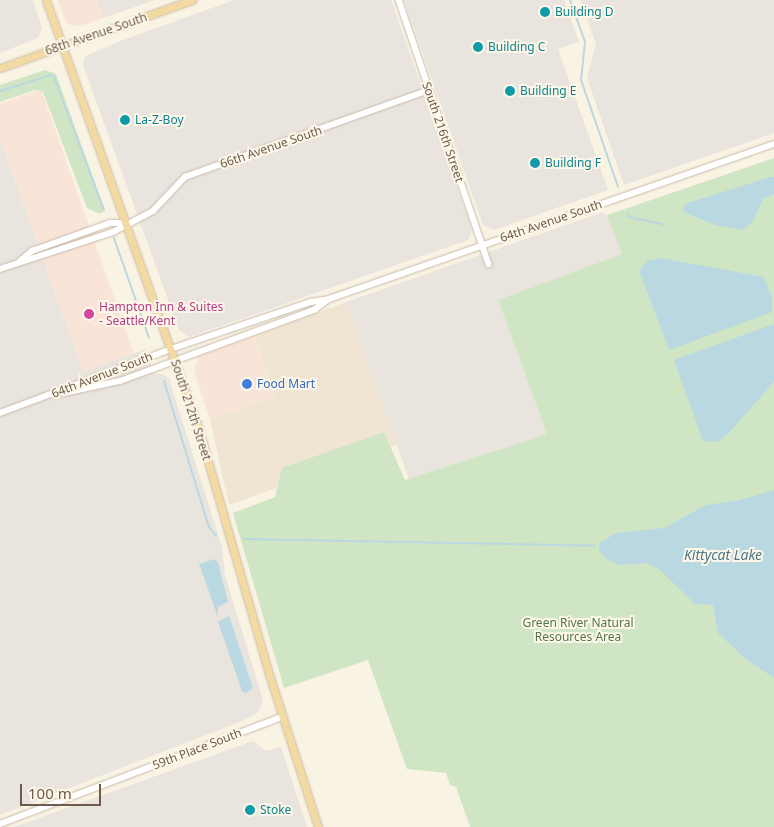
<!DOCTYPE html>
<style>
body{margin:0}
#map{position:relative;width:774px;height:827px;overflow:hidden;background:#f9f3e3;font-family:"Noto Sans",sans-serif}
div>[style]{position:absolute}
.residential>*{inset:0;background:#f0e5d3}
.commercial>*{inset:0;background:#f9e4d8}
.industrial>*{inset:0;background:#e9e4de}
.green>*{inset:0;background:#cfe5c4}
.water>*{inset:0;background:#bad8e1}
.stream>*{height:2px;margin:-1px;padding:0 1px;transform-origin:1px;border-radius:1px;background:#bad8e1}
.roads{filter:drop-shadow(0 0 1px #c9bbab) drop-shadow(0 0 1px #c9bbab)}
.minor>*{height:5.5px;margin:-2.75px;padding:0 2.75px;transform-origin:2.75px;border-radius:2.75px;background:#fff}
.major>*{height:7px;margin:-3.5px;padding:0 3.5px;transform-origin:3.5px;border-radius:3.5px;background:#f2daa2}
.dots>*{width:14px;height:14px;translate:-50% -50%;box-sizing:border-box;border:2px solid #fdf7e9;border-radius:50%}
span{translate:-50% -50%;white-space:nowrap;text-align:center;line-height:1.15;-webkit-text-stroke:4px #fdf7e9;paint-order:stroke}
.culture-label{font-size:12px;color:#0d838f}
.left{translate:0 -50%;text-align:left}
.street-label{font-size:12px;color:#6f5b4c}
.hotel-label{font-size:12px;color:#b23c85}
.shop-label{font-size:12px;color:#366cbe}
.park-label{font-size:12px;color:#547948}
.water-label{font-size:14px;color:#4c7887;font-style:italic}
.scale{position:absolute;left:20px;top:784px;width:81px;height:22px;box-sizing:border-box;border:2px solid #6f5b4c;border-top:0;padding-left:6px;font-size:15px;line-height:18px;white-space:nowrap;color:#6f5b4c;-webkit-text-stroke:4px #fdf7e9;paint-order:stroke}
</style>
<div id="map">
<div class="residential">
<i style="clip-path:polygon(346px 302px,397px 445px,229px 505px,210px 420px,275px 396px,255px 336px)"></i>
</div>
<div class="commercial">
<i style="clip-path:polygon(58px 0,97px 0,103px 18px,80px 26px,70px 25px,65px 20px)"></i>
<i style="clip-path:polygon(41px 89px,134px 354px,83px 372px,0 138px,0 104px)"></i>
<i style="clip-path:polygon(255px 336px,275px 396px,210px 420px,194px 371px,199px 356px)"></i>
</div>
<div class="industrial">
<i style="clip-path:polygon(0 0,33px 0,42px 28px,38px 38px,0 53px)"></i>
<i style="clip-path:polygon(97px 0,155px 0,103px 18px)"></i>
<i style="clip-path:polygon(234px 0,391px 0,472px 230px,468px 240px,189px 337px,179px 330px,83px 65px,85px 56px,123px 40px)"></i>
<i style="clip-path:polygon(404px 0,564px 0,579px 42px,558px 49px,608px 190px,494px 230px,483px 225px)"></i>
<i style="clip-path:polygon(580px 0,774px 0,774px 133px,624px 185px,587px 78px,596px 44px)"></i>
<i style="clip-path:polygon(0 138px,83px 372px,146px 349px,154px 373px,165px 375px,169px 379px,222px 547px,225px 575px,263px 700px,258px 712px,242px 721px,0 815px)"></i>
<i style="clip-path:polygon(603px 212px,607px 215px,623px 254px,498px 300px,547px 434px,409px 479px,346px 302px)"></i>
<i style="clip-path:polygon(253px 741px,266px 751px,281px 747px,307px 827px,14px 827px)"></i>
</div>
<div class="green">
<i style="clip-path:polygon(45px 70px,56px 74px,105px 211px,99px 214px,87px 208px,43px 92px,35px 90px,0 102px,0 85px)"></i>
<i style="clip-path:polygon(774px 158px,774px 827px,470px 827px,456px 787px,450px 785px,446px 773px,407px 769px,368px 660px,284px 688px,233px 513px,275px 497px,282px 468px,384px 432px,405px 480px,547px 434px,498px 300px,622px 254px,607px 215px)"></i>
</div>
<div class="water">
<i style="clip-path:polygon(770px 177px,774px 177px,774px 194px,763px 199px,753px 221px,743px 230px,715px 225px,684px 212px,683px 207px,688px 203px)"></i>
<i style="clip-path:polygon(661px 258px,764px 277px,772px 298px,772px 312px,669px 350px,639px 270px,649px 260px)"></i>
<i style="clip-path:polygon(774px 324px,774px 382px,727px 435px,717px 442px,703px 441px,674px 360px)"></i>
<i style="clip-path:polygon(774px 490px,774px 678px,747px 660px,718px 633px,713px 605px,695px 604px,660px 570px,647px 563px,620px 565px,608px 560px,599px 551px,600px 543px,616px 533px,664px 528px,706px 505px,740px 500px)"></i>
<i style="clip-path:polygon(214px 559px,218px 562px,228px 602px,218px 607px,218px 617px,199px 564px)"></i>
<i style="clip-path:polygon(229px 616px,253px 688px,246px 693px,242px 691px,218px 622px)"></i>
</div>
<div class="stream">
<i style="left:570px;top:0;width:45px;rotate:70.3deg"></i>
<i style="left:585px;top:42px;width:38px;rotate:96deg"></i>
<i style="left:581px;top:80px;width:113px;rotate:70.9deg"></i>
<i style="left:0;top:91px;width:53px;rotate:-17.4deg"></i>
<i style="left:51px;top:75px;width:4px;rotate:34deg"></i>
<i style="left:54px;top:77px;width:142px;rotate:69.4deg"></i>
<i style="left:628px;top:213px;width:4px;rotate:76deg"></i>
<i style="left:629px;top:217px;width:35px;rotate:12deg"></i>
<i style="left:114px;top:238px;width:106px;rotate:70.7deg"></i>
<i style="left:164px;top:381px;width:153px;rotate:72.9deg"></i>
<i style="left:209px;top:527px;width:11px;rotate:52deg"></i>
<i style="left:244px;top:539px;width:351px;rotate:1.1deg"></i>
</div>
<div class="roads">
<div class="minor">
<i style="left:399px;top:0;width:279px;rotate:71.2deg"></i>
<i style="left:20px;top:261px;width:16px;rotate:-40deg"></i>
<i style="left:32px;top:251px;width:83px;rotate:-19.7deg"></i>
<i style="left:110px;top:223px;width:17px"></i>
<i style="left:0;top:269px;width:119px;rotate:-18.1deg"></i>
<i style="left:113px;top:232px;width:45px;rotate:-27.7deg"></i>
<i style="left:153px;top:211px;width:47px;rotate:-46.7deg"></i>
<i style="left:185px;top:177px;width:259px;rotate:-19.6deg"></i>
<i style="left:64px;top:393px;width:57px;rotate:-12.1deg"></i>
<i style="left:120px;top:381px;width:207px;rotate:-20.1deg"></i>
<i style="left:314px;top:310px;width:17px;rotate:-36deg"></i>
<i style="left:0;top:413px;width:183px;rotate:-20.5deg"></i>
<i style="left:171px;top:349px;width:148px;rotate:-18.6deg"></i>
<i style="left:311px;top:302px;width:18px;rotate:-9deg"></i>
<i style="left:329px;top:299px;width:471px;rotate:-19.2deg"></i>
<i style="left:0;top:824px;width:302px;rotate:-20.8deg"></i>
</div>
<div class="major">
<i style="left:46px;top:0;width:449px;rotate:70.4deg"></i>
<i style="left:197px;top:423px;width:258px;rotate:74deg"></i>
<i style="left:268px;top:671px;width:164px;rotate:72.2deg"></i>
<i style="left:0;top:68px;width:204px;rotate:-19.5deg"></i>
</div>
</div>
<div class="dots">
<i style="left:545px;top:12px;background:#0f9aa8"></i>
<i style="left:478px;top:47px;background:#0f9aa8"></i>
<i style="left:510px;top:91px;background:#0f9aa8"></i>
<i style="left:125px;top:120px;background:#0f9aa8"></i>
<i style="left:535px;top:163px;background:#0f9aa8"></i>
<i style="left:89px;top:314px;background:#d1479c"></i>
<i style="left:247px;top:384px;background:#3f7fe0"></i>
<i style="left:250px;top:810px;background:#0f9aa8"></i>
</div>
<div class="culture-label">
<span class="left" style="left:555px;top:12px">Building D</span>
<span class="left" style="left:488px;top:47px">Building C</span>
<span class="left" style="left:520px;top:91px">Building E</span>
<span class="left" style="left:135px;top:120px">La-Z-Boy</span>
<span class="left" style="left:545px;top:163px">Building F</span>
<span class="left" style="left:260px;top:810px">Stoke</span>
</div>
<div class="street-label">
<span style="left:96px;top:34px;rotate:-19deg">68th Avenue South</span>
<span style="left:443px;top:132px;rotate:71deg">South 216th Street</span>
<span style="left:271px;top:147px;rotate:-19deg">66th Avenue South</span>
<span style="left:551px;top:221px;rotate:-19deg">64th Avenue South</span>
<span style="left:102px;top:375px;rotate:-21deg">64th Avenue South</span>
<span style="left:191px;top:410px;rotate:72deg">South 212th Street</span>
<span style="left:197px;top:749px;rotate:-21deg">59th Place South</span>
</div>
<div class="hotel-label">
<span class="left" style="left:99px;top:314px">Hampton Inn &amp; Suites<br>- Seattle/Kent</span>
</div>
<div class="shop-label">
<span class="left" style="left:257px;top:384px">Food Mart</span>
</div>
<div class="park-label">
<span style="left:578px;top:630px">Green River Natural<br>Resources Area</span>
</div>
<div class="water-label">
<span style="left:723px;top:555px">Kittycat Lake</span>
</div>
<div class="scale">100 m</div>
</div>
